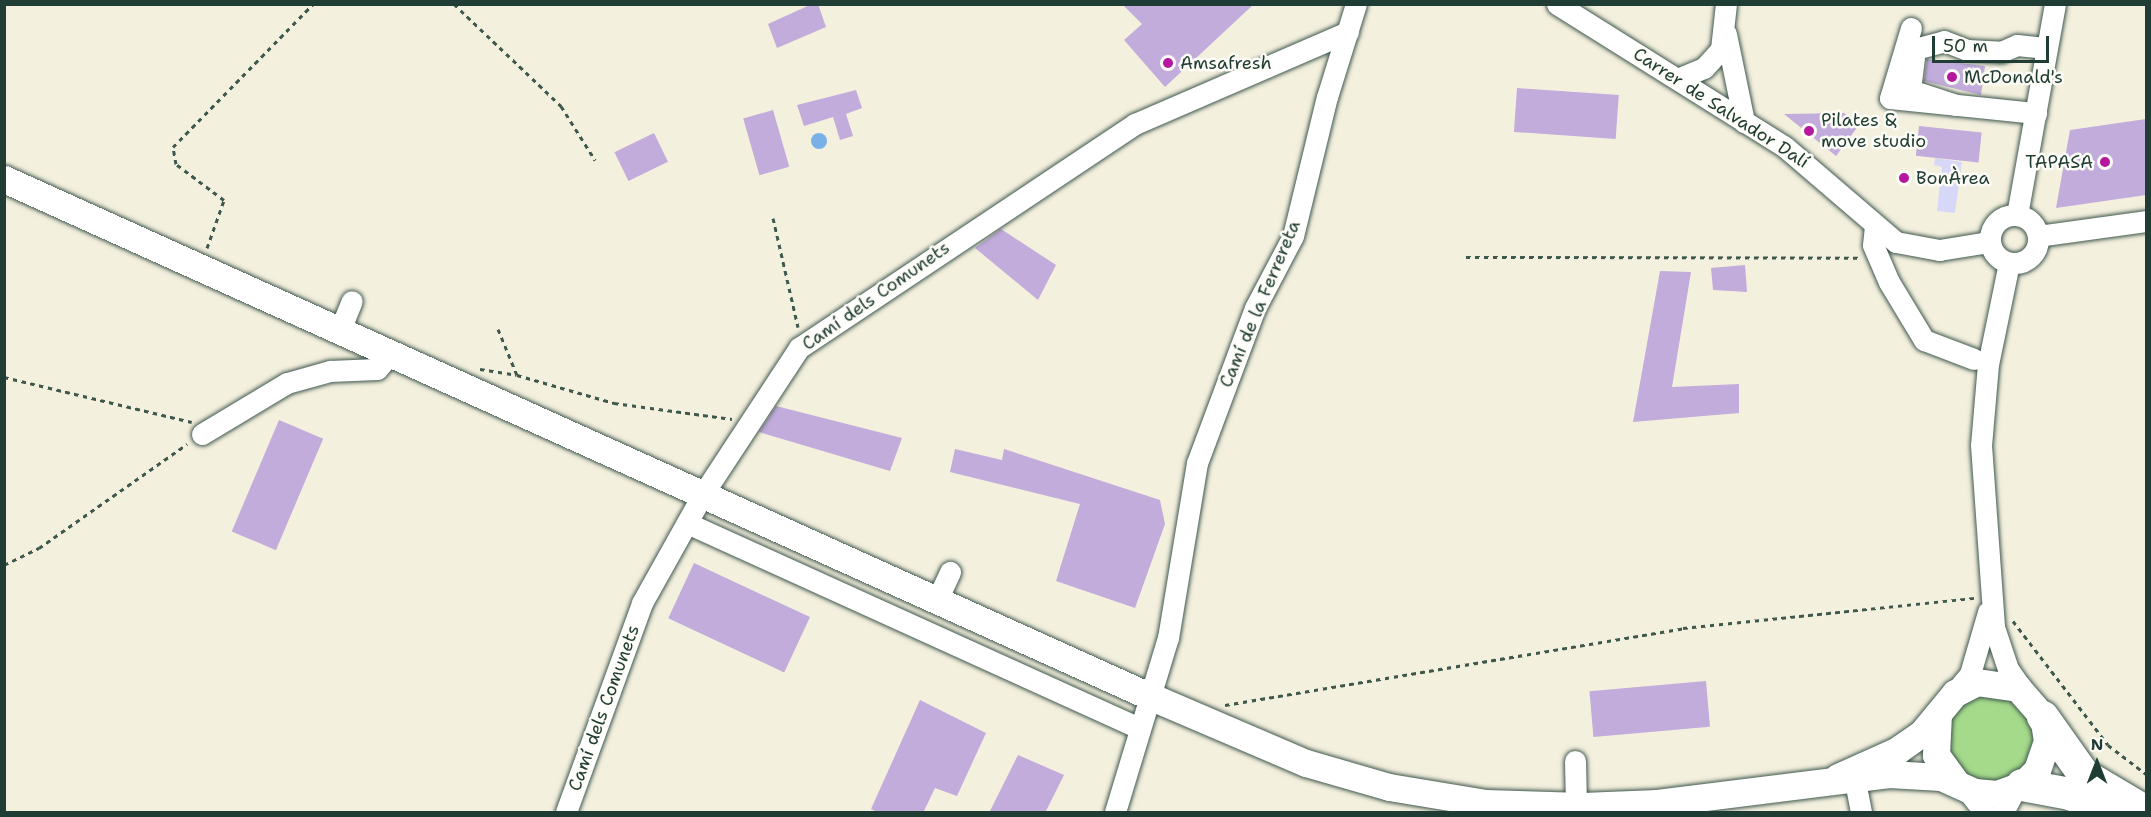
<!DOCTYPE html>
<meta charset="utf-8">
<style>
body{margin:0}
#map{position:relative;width:2151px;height:817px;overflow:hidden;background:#f4f0de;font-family:"Shantell Sans",sans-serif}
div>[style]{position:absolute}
.built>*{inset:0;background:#d7d7f8}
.green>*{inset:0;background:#a5da8b}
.round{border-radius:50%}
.water>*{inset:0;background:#78b0e7}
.building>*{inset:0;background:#c2acdb;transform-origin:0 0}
.path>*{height:3px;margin-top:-1.5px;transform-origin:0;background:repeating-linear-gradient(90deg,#3f584e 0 4.5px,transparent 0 9px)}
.roads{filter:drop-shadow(0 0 2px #3f584e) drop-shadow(0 0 2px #3f584e)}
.minor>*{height:21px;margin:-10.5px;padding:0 10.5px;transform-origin:10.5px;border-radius:10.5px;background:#fff}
.minor>.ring{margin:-10.5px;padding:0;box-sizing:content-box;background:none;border:21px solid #fff;border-radius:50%}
.major>*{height:27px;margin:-13.5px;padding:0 13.5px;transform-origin:13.5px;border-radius:13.5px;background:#fff}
.highway>*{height:32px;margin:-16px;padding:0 16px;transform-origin:16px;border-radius:16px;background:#fff}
.dots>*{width:16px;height:16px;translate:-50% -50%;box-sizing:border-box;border:3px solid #fdfcf7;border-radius:50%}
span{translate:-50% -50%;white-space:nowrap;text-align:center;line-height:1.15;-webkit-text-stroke:5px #fdfcf7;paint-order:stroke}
.poi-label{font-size:18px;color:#1f3d34}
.left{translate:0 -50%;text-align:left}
.right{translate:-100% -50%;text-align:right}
.street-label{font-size:18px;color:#1f3d34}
.frame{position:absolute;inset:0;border:6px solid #1f3d34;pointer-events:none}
.north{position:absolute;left:2067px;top:733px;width:60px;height:60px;-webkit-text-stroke:4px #fdfcf7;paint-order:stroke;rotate:0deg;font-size:16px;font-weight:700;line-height:24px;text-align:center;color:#1f3d34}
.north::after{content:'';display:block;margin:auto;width:21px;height:27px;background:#1f3d34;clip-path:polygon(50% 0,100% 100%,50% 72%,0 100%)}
.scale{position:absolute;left:1932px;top:36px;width:117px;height:27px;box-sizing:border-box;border:3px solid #1f3d34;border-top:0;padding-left:8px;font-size:18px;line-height:21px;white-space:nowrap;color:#1f3d34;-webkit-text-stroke:4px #fdfcf7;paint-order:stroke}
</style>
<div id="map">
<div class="built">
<i style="clip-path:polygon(1935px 158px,1962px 162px,1955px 213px,1937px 211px,1942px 167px,1934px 165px)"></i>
</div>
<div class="green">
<i class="round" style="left:1946px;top:694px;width:88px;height:88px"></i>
</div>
<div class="water">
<i class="round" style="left:811px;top:133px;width:16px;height:16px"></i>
</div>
<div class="building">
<i style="clip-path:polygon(812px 4px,818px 4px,826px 27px,777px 48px,768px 24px)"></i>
<i style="clip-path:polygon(1122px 4px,1254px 4px,1165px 87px,1124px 40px,1142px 24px)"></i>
<i style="clip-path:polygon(1927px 59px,1985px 66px,1981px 95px,1924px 81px)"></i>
<i style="left:1517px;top:88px;width:102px;height:44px;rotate:4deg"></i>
<i style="clip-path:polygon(856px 90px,862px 108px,846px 114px,853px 136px,840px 140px,833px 117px,804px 126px,797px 105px)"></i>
<i style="left:773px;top:110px;width:59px;height:31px;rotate:74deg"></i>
<i style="clip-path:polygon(1844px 113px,1859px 125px,1836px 156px,1784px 114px)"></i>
<i style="clip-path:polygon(2146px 119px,2146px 195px,2056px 208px,2070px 130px)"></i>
<i style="left:1919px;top:126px;width:63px;height:30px;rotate:6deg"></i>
<i style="left:654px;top:133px;width:32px;height:44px;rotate:64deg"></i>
<i style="clip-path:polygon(1001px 229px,1056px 265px,1038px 300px,975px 248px)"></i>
<i style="clip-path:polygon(1745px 265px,1747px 292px,1713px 290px,1711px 268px)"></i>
<i style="clip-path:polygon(1660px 271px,1691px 272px,1672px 387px,1739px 384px,1739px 413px,1633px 422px)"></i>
<i style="clip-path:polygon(776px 406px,902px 438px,890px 471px,759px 432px)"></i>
<i style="left:279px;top:420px;width:48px;height:121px;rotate:23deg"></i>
<i style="clip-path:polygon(955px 449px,1002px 460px,1004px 449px,1160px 500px,1165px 524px,1135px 608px,1056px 581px,1080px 504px,950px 472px)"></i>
<i style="left:694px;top:563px;width:128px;height:61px;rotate:25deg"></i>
<i style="left:1706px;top:681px;width:46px;height:117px;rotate:85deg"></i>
<i style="clip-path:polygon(920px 700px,986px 733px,957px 796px,935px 788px,923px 813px,879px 813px,871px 809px)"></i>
<i style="clip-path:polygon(1018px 755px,1064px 775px,1045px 813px,989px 813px)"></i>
</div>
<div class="path">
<i style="left:454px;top:4px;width:148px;rotate:43.6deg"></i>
<i style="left:561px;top:106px;width:64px;rotate:57.8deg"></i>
<i style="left:773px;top:218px;width:112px;rotate:77.1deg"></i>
<i style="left:207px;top:248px;width:51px;rotate:-70.5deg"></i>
<i style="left:224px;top:200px;width:60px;rotate:-143.1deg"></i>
<i style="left:176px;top:164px;width:17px;rotate:-100deg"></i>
<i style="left:173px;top:147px;width:200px;rotate:-45.6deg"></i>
<i style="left:1466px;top:257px;width:393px;rotate:0.1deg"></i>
<i style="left:498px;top:329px;width:50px;rotate:67.6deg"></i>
<i style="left:517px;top:375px;width:101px;rotate:16.1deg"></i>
<i style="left:614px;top:403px;width:119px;rotate:7.7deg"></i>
<i style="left:480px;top:369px;width:37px;rotate:9deg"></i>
<i style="left:4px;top:377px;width:193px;rotate:13.5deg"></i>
<i style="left:4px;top:565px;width:39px;rotate:-26deg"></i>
<i style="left:39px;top:548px;width:181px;rotate:-35.1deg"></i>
<i style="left:2013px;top:621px;width:156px;rotate:52.5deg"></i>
<i style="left:2108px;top:745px;width:48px;rotate:37.3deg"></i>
<i style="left:1225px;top:705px;width:464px;rotate:-9.5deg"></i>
<i style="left:1683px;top:628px;width:293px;rotate:-5.9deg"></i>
</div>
<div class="roads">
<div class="minor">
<i style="left:1557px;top:4px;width:269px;rotate:32.1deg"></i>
<i style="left:1785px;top:147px;width:146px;rotate:40.6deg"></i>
<i style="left:1896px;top:242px;width:44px;rotate:10.5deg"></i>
<i style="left:1939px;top:250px;width:51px;rotate:-9.1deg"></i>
<i style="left:1911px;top:28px;width:73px;rotate:106.7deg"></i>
<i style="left:1890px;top:98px;width:147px;rotate:5.9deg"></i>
<i style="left:1726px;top:34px;width:90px;rotate:78.4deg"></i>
<i style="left:1680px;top:78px;width:26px;rotate:-23deg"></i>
<i style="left:1704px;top:68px;width:25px;rotate:-48deg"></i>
<i style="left:1721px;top:49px;width:45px;rotate:-83.7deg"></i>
<i style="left:1956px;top:105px;width:48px;rotate:-161.9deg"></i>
<i style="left:1910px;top:90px;width:41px;rotate:-83deg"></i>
<i style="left:1915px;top:49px;width:30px;rotate:-15deg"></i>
<i style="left:1944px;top:41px;width:25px;rotate:21deg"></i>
<i style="left:1967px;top:50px;width:34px;rotate:3deg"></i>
<i style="left:2001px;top:52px;width:17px;rotate:-24deg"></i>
<i style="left:2017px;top:45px;width:30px;rotate:6deg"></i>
<i class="ring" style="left:1990px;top:215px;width:27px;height:27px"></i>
<i style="left:2017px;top:215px;width:214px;rotate:-79.8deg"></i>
<i style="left:1875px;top:226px;width:19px;rotate:96deg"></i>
<i style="left:1873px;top:245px;width:40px;rotate:66.6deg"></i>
<i style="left:1889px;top:282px;width:68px;rotate:58.9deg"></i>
<i style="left:1924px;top:340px;width:53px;rotate:20.8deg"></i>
<i style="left:2038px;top:236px;width:109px;rotate:-7.9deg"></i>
<i style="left:2009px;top:263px;width:103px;rotate:101.7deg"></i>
<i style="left:1988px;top:364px;width:81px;rotate:94.9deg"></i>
<i style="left:1981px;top:445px;width:182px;rotate:85.9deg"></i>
<i style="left:1994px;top:627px;width:44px;rotate:71.6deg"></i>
<i style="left:2008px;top:669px;width:29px;rotate:55deg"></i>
<i style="left:340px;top:330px;width:31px;rotate:-68deg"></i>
<i style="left:202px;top:434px;width:99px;rotate:-31deg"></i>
<i style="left:287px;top:383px;width:45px;rotate:-15.6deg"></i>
<i style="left:330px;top:371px;width:47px;rotate:-2.4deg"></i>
<i style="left:377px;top:369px;width:21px;rotate:-49deg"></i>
<i style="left:687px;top:523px;width:496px;rotate:24.4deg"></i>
<i style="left:937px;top:600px;width:31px;rotate:-65deg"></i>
<i style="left:1955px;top:692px;width:23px;rotate:-50deg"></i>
<i style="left:1970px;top:674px;width:65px;rotate:-73.8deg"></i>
<i style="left:1575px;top:761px;width:45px;rotate:88.7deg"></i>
<i style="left:1854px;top:776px;width:37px;rotate:79deg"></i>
<i style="left:1967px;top:790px;width:28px;rotate:52deg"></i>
<i style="left:566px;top:812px;width:222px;rotate:-70deg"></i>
<i style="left:642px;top:603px;width:125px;rotate:-60.8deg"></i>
<i style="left:703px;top:494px;width:175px;rotate:-56.7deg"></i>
<i style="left:799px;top:348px;width:404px;rotate:-33.7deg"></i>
<i style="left:1135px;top:124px;width:232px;rotate:-23.4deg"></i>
<i style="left:1115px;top:812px;width:182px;rotate:-73.1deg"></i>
<i style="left:1168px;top:638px;width:177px;rotate:-80.6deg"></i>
<i style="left:1197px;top:463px;width:165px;rotate:-69.5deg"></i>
<i style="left:1255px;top:308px;width:81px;rotate:-62.2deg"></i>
<i style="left:1293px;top:236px;width:143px;rotate:-76.3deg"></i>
<i style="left:1327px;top:97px;width:97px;rotate:-72.7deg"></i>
<i style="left:2003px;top:812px;width:26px;rotate:-62deg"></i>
</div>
<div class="major">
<i style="left:4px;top:179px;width:1254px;rotate:24.3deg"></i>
<i style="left:1147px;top:695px;width:173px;rotate:23.2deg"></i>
<i style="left:1306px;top:763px;width:86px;rotate:16.1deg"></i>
<i style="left:1389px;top:787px;width:98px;rotate:9.4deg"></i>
<i style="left:1486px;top:803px;width:96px;rotate:1.8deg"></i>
<i style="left:1582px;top:806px;width:75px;rotate:-2.3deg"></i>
<i style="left:1657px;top:803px;width:234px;rotate:-7.1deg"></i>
<i style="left:1889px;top:774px;width:52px;rotate:3.3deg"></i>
<i style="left:1941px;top:777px;width:37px;rotate:24deg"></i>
<i style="left:1975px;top:792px;width:22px;rotate:5deg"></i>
<i style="left:1997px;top:794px;width:27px;rotate:-20deg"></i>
<i style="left:2022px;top:785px;width:21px;rotate:-45deg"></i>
<i style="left:2037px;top:770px;width:31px;rotate:-71deg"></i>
<i style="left:2047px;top:741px;width:24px;rotate:-99deg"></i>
<i style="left:2043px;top:717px;width:38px;rotate:-131deg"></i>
<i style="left:2018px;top:688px;width:41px;rotate:-171.7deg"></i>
<i style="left:1977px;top:682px;width:25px;rotate:153deg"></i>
<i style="left:1955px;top:693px;width:52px;rotate:129.5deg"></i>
<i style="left:1922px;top:733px;width:29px;rotate:145deg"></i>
<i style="left:1898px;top:750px;width:66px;rotate:155.8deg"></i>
<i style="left:1938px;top:714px;width:41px;rotate:92.8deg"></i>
<i style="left:1936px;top:755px;width:34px;rotate:54deg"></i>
</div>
<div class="highway">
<i style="left:2043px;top:717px;width:71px;rotate:54.7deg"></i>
<i style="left:2084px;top:775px;width:72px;rotate:30.8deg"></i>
<i style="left:2022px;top:785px;width:49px;rotate:10.6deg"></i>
<i style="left:2070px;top:794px;width:46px;rotate:23.2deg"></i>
</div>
</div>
<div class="dots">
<i style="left:1168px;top:63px;background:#b5179e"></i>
<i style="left:1952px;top:77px;background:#b5179e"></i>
<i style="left:1809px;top:131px;background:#b5179e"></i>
<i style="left:2105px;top:162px;background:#b5179e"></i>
<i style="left:1904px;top:178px;background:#b5179e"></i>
</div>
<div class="poi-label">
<span class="left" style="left:1180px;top:63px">Amsafresh</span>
<span class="left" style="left:1964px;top:77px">McDonald's</span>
<span class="left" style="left:1821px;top:131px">Pilates &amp;<br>move studio</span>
<span class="right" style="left:2093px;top:162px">TAPASA</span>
<span class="left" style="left:1916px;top:178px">BonÀrea</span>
</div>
<div class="street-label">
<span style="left:1721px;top:108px;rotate:33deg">Carrer de Salvador Dalí</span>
<span style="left:876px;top:296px;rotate:-35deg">Camí dels Comunets</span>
<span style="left:1260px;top:304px;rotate:-67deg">Camí de la Ferrereta</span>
<span style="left:604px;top:708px;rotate:-70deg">Camí dels Comunets</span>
</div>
<div class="frame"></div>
<div class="north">N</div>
<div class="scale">50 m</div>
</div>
